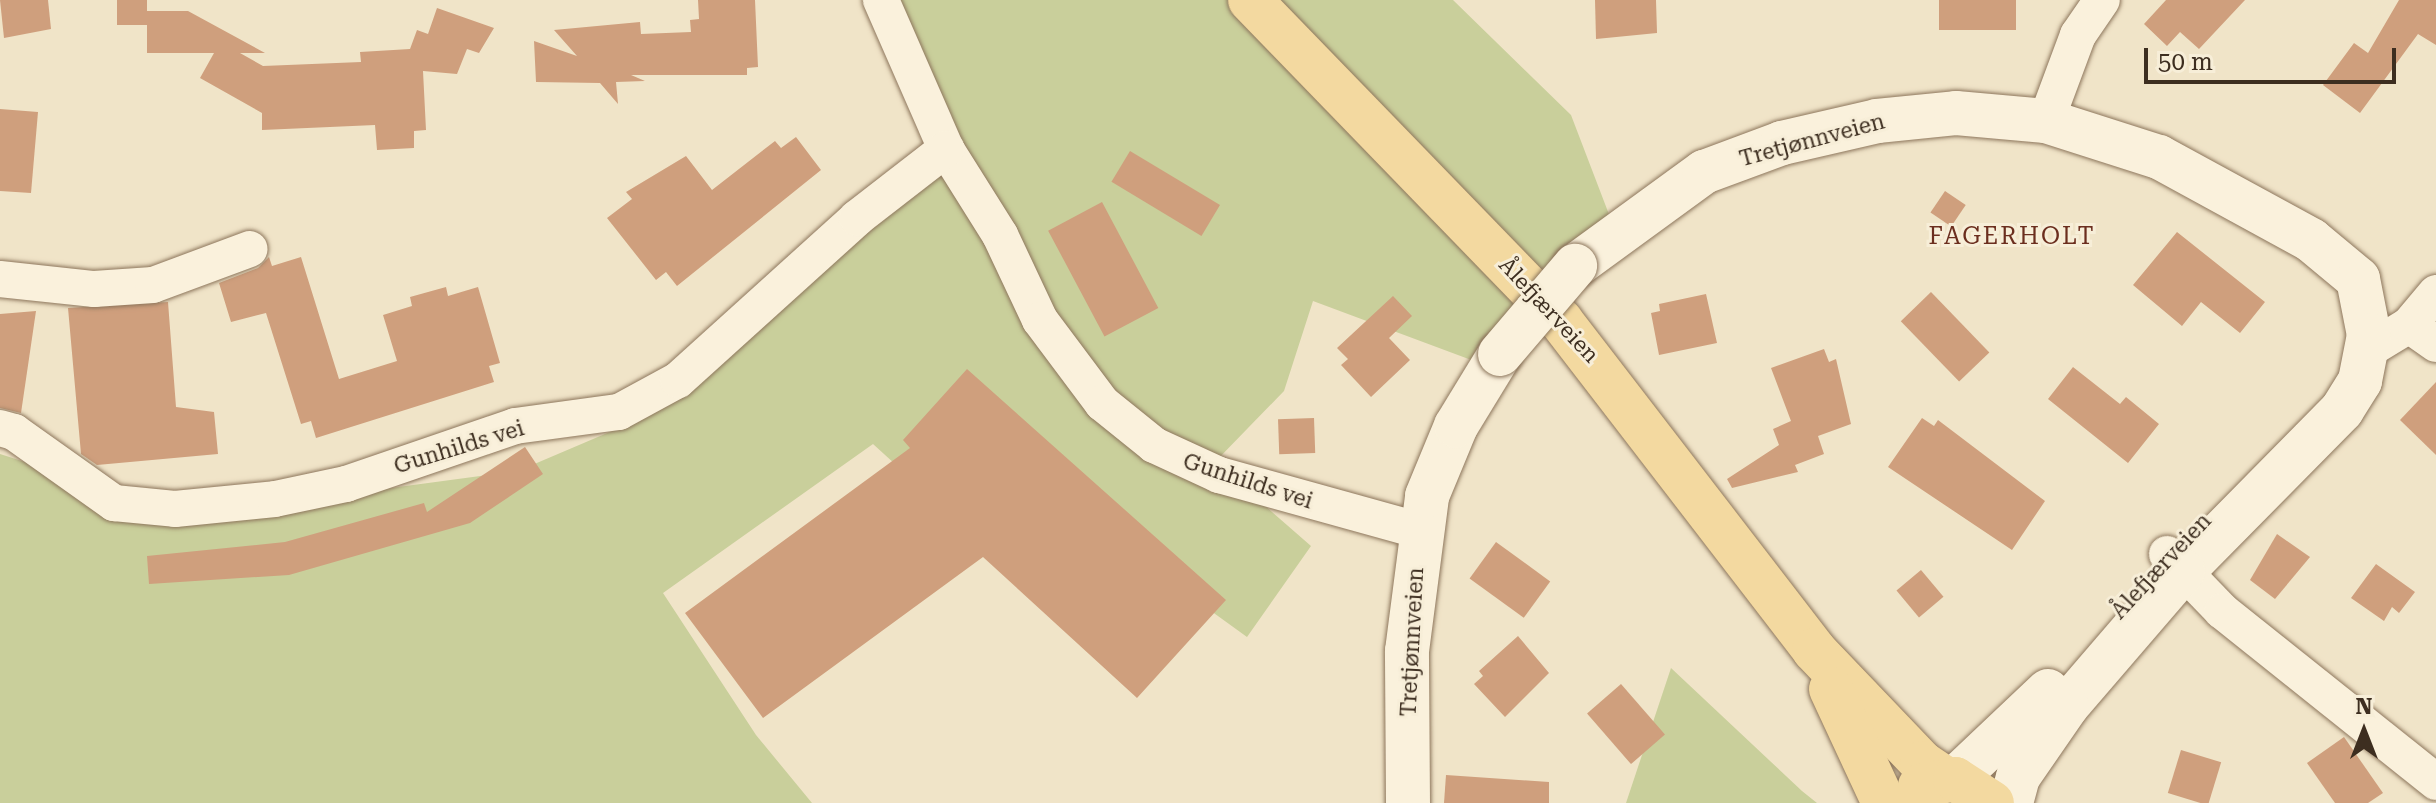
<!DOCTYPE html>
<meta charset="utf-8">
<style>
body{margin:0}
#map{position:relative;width:2436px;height:803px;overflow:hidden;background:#f0e4c8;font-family:"Roboto Serif",serif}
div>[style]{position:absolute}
.green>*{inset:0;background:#c9cf9b}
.building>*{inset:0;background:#cf9f7d;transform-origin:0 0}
.roads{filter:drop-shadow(0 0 2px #8d765c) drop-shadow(0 0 2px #8d765c)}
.minor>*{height:36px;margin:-18px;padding:0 18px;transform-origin:18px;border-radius:18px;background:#faf1dc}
.tertiary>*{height:44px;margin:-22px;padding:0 22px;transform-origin:22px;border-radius:22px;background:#faf1dc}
.primary>*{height:44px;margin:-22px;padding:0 22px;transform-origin:22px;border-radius:22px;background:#f3d9a0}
.bridges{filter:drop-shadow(0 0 2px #8d765c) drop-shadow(0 0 2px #8d765c)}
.tertiary-bridge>*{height:44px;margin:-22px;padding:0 22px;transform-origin:22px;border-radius:22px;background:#faf1dc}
span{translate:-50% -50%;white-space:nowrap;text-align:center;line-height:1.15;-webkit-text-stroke:6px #f7eed8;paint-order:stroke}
.street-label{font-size:22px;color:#3d2e20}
.neighbourhood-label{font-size:24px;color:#6b2e1e;letter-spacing:2px}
.north{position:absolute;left:2324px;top:691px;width:80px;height:80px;-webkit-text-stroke:6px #f7eed8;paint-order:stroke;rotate:0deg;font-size:22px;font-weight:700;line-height:32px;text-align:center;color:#3d2e20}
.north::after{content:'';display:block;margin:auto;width:28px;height:36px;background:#3d2e20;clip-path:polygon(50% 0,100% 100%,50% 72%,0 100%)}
.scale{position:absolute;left:2144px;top:48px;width:252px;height:36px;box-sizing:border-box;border:4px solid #3d2e20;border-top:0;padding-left:10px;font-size:24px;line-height:28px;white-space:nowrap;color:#3d2e20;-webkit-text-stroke:6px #f7eed8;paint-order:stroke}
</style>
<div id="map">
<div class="green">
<i style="clip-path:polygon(866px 0,1453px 0,1571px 115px,1610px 217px,1474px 361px,1313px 301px,1284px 391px,1215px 462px,1311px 546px,1247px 637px,1146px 564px,940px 505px,873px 444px,663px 593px,756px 735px,812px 803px,0 803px,0 454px,162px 506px,309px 499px,518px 471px,626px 425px,934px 144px)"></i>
<i style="clip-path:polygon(1671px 668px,1802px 791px,1817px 803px,1626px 803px)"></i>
</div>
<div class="building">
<i style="clip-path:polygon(0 0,48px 0,51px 29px,4px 38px)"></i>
<i style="clip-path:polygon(117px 0,147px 0,147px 11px,188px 11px,265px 53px,240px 53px,263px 66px,361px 62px,360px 52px,410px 49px,417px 30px,428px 34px,437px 8px,494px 28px,479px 53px,467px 49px,457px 74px,423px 71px,426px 130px,414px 131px,414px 148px,377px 150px,375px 125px,262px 130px,262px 113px,200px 78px,214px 53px,147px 53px,147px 25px,117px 25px)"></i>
<i style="clip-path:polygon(698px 0,755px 0,758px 67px,747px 68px,747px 75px,631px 75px,645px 81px,616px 82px,618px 104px,600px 83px,536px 82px,534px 41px,577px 56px,554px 30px,640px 22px,641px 34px,691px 32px,690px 20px,699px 19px)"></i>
<i style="clip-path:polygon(1595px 0,1656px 0,1657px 33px,1596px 39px)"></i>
<i style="left:1939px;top:0;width:77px;height:30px"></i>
<i style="clip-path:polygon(2166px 0,2245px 0,2199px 49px,2180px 32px,2167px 46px,2144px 24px)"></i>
<i style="clip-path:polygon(2399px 0,2436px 0,2436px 45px,2418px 34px,2360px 113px,2323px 85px,2354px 43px,2368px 53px)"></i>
<i style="clip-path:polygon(0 109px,38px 112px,31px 193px,0 191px)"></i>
<i style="clip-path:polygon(796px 137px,821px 170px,677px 286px,666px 272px,656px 280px,607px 218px,632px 199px,626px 192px,686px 156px,712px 190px,775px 141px,781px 148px)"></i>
<i style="left:1130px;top:151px;width:105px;height:36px;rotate:31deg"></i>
<i style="left:1945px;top:191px;width:25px;height:26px;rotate:34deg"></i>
<i style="left:1102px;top:202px;width:120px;height:61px;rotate:62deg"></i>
<i style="clip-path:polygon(2177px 232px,2265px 302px,2240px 333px,2201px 302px,2182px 326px,2133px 285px)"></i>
<i style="clip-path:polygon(269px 257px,272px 266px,301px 257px,339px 379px,397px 361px,383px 315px,412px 306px,410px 297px,446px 287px,448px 296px,478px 287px,500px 363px,489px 366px,494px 382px,316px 438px,311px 421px,301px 424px,266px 313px,231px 322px,219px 283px,258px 268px)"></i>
<i style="left:1931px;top:292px;width:84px;height:42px;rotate:46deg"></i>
<i style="clip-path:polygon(1706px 294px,1717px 343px,1659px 355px,1651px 313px,1660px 311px,1659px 304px)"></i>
<i style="clip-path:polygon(1393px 296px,1412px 316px,1389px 338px,1410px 360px,1371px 397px,1341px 365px,1348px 359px,1337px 348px)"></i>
<i style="clip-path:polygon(168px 302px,176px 407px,214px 412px,218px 454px,97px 465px,81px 454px,68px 308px)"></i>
<i style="clip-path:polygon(36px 311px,21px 413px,0 408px,0 314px)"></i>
<i style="clip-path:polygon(1824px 349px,1829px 362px,1836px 359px,1851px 424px,1818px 436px,1824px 454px,1795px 465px,1798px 472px,1732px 488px,1727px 479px,1779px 445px,1773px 429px,1791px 421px,1771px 368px)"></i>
<i style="clip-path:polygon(2073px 367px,2120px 404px,2126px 397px,2159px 424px,2128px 463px,2048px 399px)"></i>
<i style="clip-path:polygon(967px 369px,1226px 600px,1137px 698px,983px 557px,763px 718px,685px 613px,910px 448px,903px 440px)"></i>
<i style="clip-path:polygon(2436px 382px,2436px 455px,2400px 420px)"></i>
<i style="left:1314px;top:418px;width:35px;height:36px;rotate:88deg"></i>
<i style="clip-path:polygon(1922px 418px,1934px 426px,1938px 420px,2045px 501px,2012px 550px,1888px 467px)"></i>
<i style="clip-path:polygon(525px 447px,543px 474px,470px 523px,289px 575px,149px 584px,147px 556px,285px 542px,424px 503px,427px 512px)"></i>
<i style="clip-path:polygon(2277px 534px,2310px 557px,2275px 599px,2250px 580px)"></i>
<i style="left:1496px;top:542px;width:67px;height:45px;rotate:36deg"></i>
<i style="clip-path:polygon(2376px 564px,2415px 592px,2399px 613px,2392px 607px,2384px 621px,2351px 598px)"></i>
<i style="left:1921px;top:570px;width:35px;height:32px;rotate:50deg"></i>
<i style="clip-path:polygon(1518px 636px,1549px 673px,1505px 717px,1474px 684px,1483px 676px,1479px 671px)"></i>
<i style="left:1621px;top:684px;width:67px;height:45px;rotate:49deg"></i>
<i style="clip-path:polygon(2344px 737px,2383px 793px,2368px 803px,2335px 803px,2307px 763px)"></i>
<i style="left:2181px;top:750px;width:42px;height:45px;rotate:17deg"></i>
<i style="clip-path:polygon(1446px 775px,1549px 782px,1549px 803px,1444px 803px)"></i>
</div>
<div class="roads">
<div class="minor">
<i style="left:881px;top:0;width:163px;rotate:66.4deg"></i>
<i style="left:946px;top:149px;width:102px;rotate:57.9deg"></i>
<i style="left:1000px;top:235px;width:94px;rotate:64.8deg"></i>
<i style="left:1040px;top:320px;width:104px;rotate:53.2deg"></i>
<i style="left:1102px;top:403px;width:67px;rotate:38.9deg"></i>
<i style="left:1154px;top:445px;width:72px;rotate:24.8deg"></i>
<i style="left:1219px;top:475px;width:210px;rotate:15.5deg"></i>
<i style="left:2046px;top:121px;width:92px;rotate:-69.6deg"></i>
<i style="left:2078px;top:35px;width:42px;rotate:-55.6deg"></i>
<i style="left:0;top:279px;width:95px;rotate:6.1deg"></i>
<i style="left:94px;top:289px;width:59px;rotate:-3.9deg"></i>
<i style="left:153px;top:285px;width:103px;rotate:-20.4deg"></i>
<i style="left:2409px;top:325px;width:33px;rotate:35deg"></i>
<i style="left:2365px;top:352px;width:52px;rotate:-31.5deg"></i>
<i style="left:2409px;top:325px;width:42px;rotate:-49.8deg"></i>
<i style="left:0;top:428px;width:15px;rotate:16deg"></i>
<i style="left:14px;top:432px;width:123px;rotate:35.4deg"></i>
<i style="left:114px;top:503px;width:61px;rotate:5.6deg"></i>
<i style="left:175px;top:509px;width:100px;rotate:-5.7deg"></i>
<i style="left:275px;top:499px;width:73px;rotate:-11.9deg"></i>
<i style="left:346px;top:484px;width:179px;rotate:-18.9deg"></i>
<i style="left:515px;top:426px;width:105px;rotate:-7.7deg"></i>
<i style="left:619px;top:412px;width:67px;rotate:-28.5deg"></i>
<i style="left:678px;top:380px;width:241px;rotate:-42.1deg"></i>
<i style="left:857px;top:218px;width:113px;rotate:-37.8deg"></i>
<i style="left:2167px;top:554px;width:79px;rotate:46deg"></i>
<i style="left:2222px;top:611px;width:274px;rotate:38.6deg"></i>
</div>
<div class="tertiary">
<i style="left:1575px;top:266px;width:160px;rotate:-36.1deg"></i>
<i style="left:1704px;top:172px;width:83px;rotate:-20.4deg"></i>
<i style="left:1782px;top:143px;width:98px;rotate:-13deg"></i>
<i style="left:1877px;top:121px;width:79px;rotate:-5.8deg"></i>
<i style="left:1956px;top:113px;width:90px;rotate:5.1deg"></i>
<i style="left:2046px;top:121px;width:119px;rotate:17.7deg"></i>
<i style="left:2159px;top:157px;width:173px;rotate:28.6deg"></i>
<i style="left:2311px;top:240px;width:61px;rotate:39.7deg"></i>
<i style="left:2358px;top:279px;width:57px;rotate:78.9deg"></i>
<i style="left:2369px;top:335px;width:47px;rotate:101.1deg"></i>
<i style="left:2360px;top:381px;width:34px;rotate:122deg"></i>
<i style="left:2342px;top:410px;width:226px;rotate:134.6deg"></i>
<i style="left:2183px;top:571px;width:178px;rotate:130.7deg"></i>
<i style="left:2067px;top:706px;width:86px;rotate:124.6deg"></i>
<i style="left:2018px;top:777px;width:27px;rotate:105deg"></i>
<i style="left:1955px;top:779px;width:128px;rotate:-43.4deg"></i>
<i style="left:1408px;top:803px;width:152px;rotate:-90.4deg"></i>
<i style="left:1407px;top:651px;width:156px;rotate:-82.6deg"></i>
<i style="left:1427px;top:496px;width:76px;rotate:-67.5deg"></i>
<i style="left:1456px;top:426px;width:84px;rotate:-58.6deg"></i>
</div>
<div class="primary">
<i style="left:1250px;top:0;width:447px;rotate:45.9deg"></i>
<i style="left:1561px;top:321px;width:415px;rotate:52.4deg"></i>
<i style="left:1814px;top:650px;width:156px;rotate:46.3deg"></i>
<i style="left:1922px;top:763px;width:30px;rotate:34deg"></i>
<i style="left:1831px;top:689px;width:126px;rotate:65.1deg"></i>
<i style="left:1920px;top:786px;width:36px;rotate:-11deg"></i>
<i style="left:1955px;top:779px;width:44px;rotate:33deg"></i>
</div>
</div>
<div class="bridges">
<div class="tertiary-bridge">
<i style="left:1500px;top:354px;width:116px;rotate:-49.6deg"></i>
</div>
</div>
<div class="street-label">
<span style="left:1812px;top:140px;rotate:-15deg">Tretjønnveien</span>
<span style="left:1549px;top:310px;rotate:47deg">Ålefjærveien</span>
<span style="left:459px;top:447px;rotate:-17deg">Gunhilds vei</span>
<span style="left:1248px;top:481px;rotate:18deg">Gunhilds vei</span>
<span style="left:2161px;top:566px;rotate:-47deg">Ålefjærveien</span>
<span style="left:1412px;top:642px;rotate:-87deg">Tretjønnveien</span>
</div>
<div class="neighbourhood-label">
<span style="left:2012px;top:237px">FAGERHOLT</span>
</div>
<div class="north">N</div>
<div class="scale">50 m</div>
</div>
